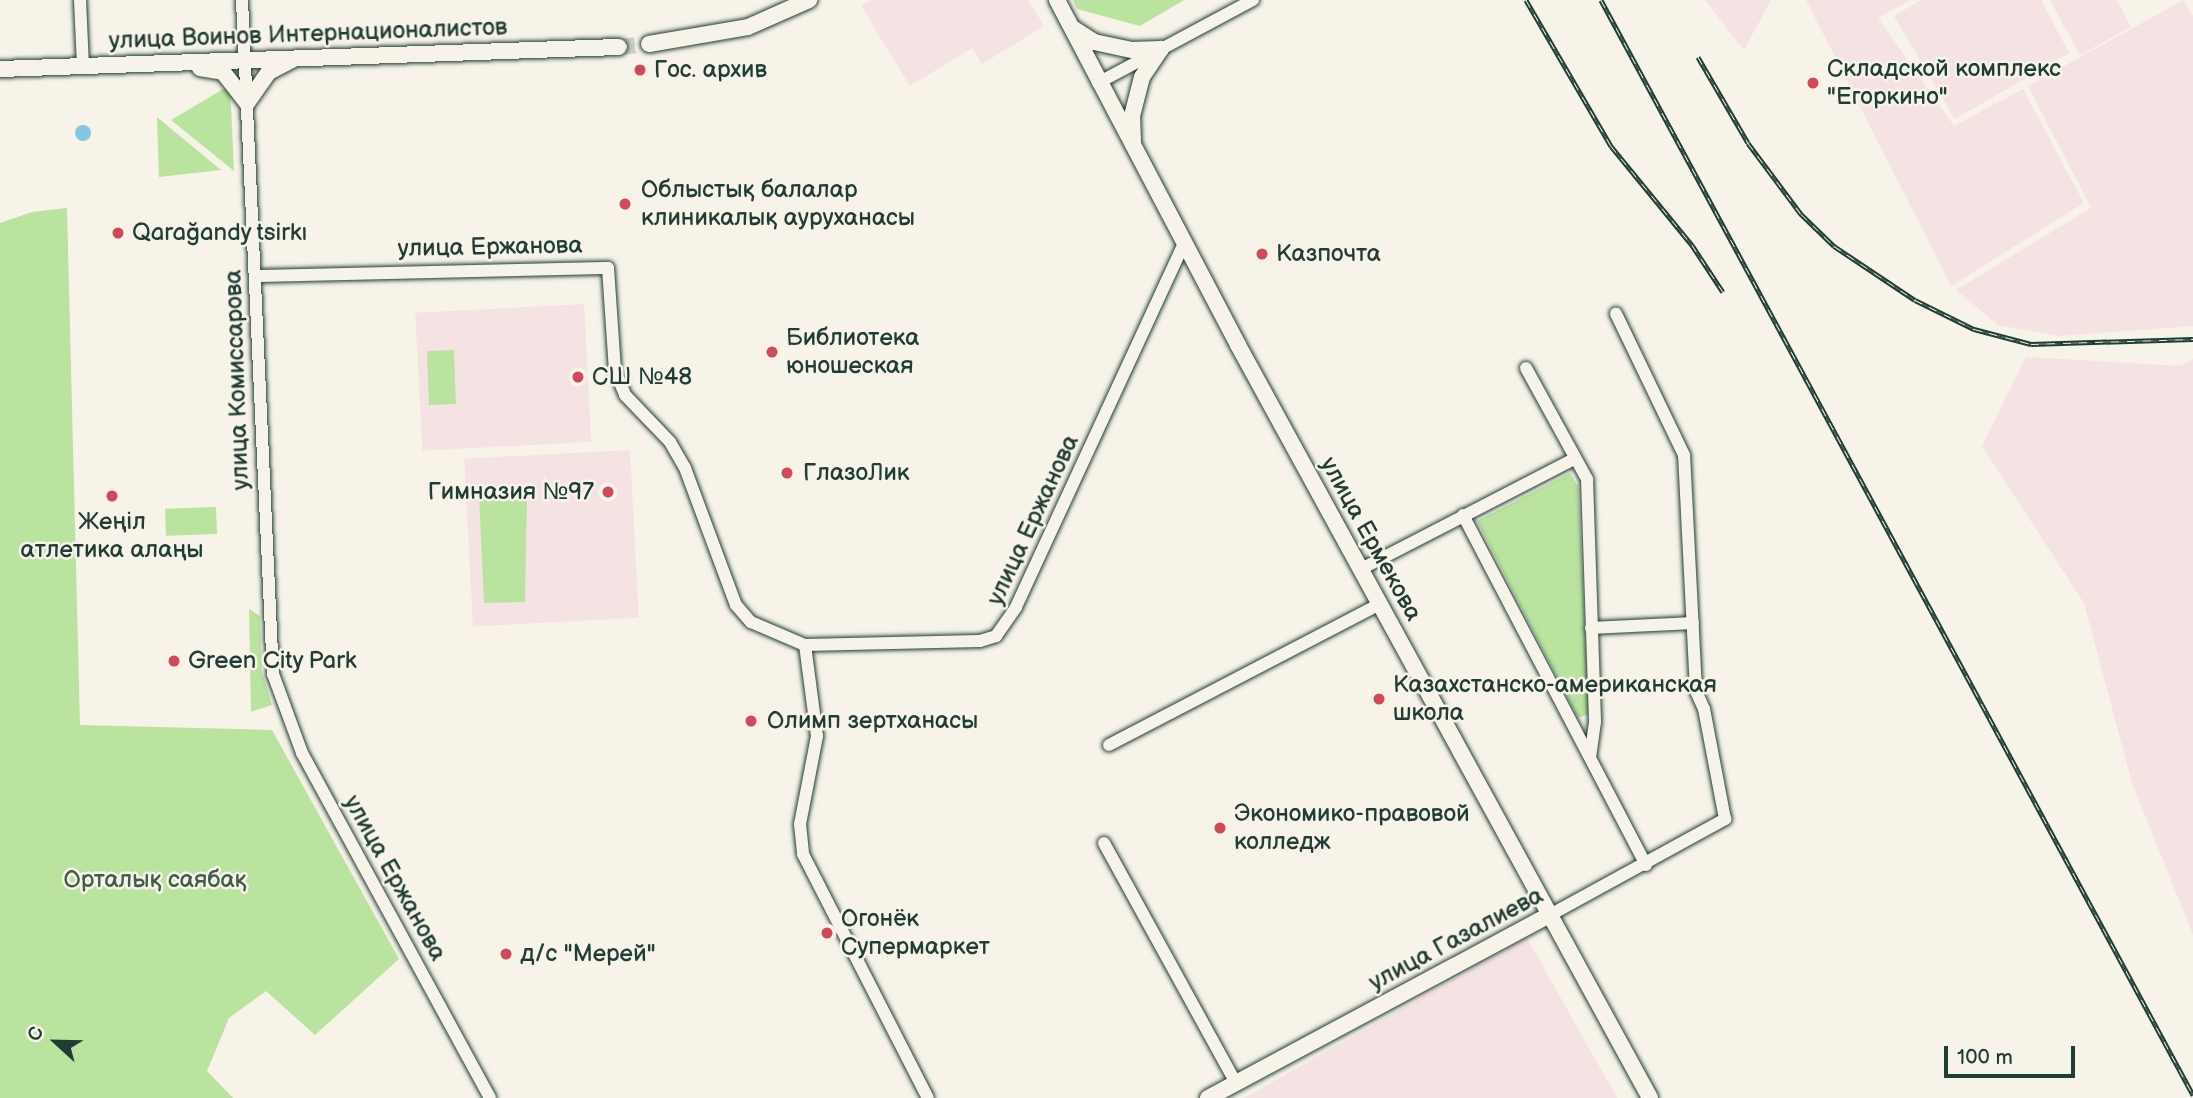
<!DOCTYPE html>
<meta charset="utf-8">
<style>
body{margin:0}
#map{position:relative;width:2193px;height:1098px;overflow:hidden;background:#f7f3e8;font-family:"Balsamiq Sans",sans-serif}
div>[style]{position:absolute}
.built>*{inset:0;background:#f5e2e3;transform-origin:0 0}
.green>*{inset:0;background:#b9e39f;transform-origin:0 0}
.water>*{inset:0;background:#82c8e3}
.round{border-radius:50%}
.major-tunnel>*{height:16px;margin-top:-8px;transform-origin:0;background:repeating-linear-gradient(90deg,#cccfc4 0 16px,transparent 0 24px)}
.roads{filter:drop-shadow(0 0 2px #1f3d34) drop-shadow(0 0 2px #1f3d34)}
.minor>*{height:12px;margin:-6px;padding:0 6px;transform-origin:6px;border-radius:6px;background:#f7f3e8}
.major>*{height:16px;margin:-8px;padding:0 8px;transform-origin:8px;border-radius:8px;background:#f7f3e8}
.rail>*{height:5px;margin-top:-2.5px;transform-origin:0;background:repeating-linear-gradient(90deg,#f7f3e8 0 8px,#1f3d34 0 16px);box-sizing:border-box;border-block:2px solid #1f3d34}
.dots>*{width:19px;height:19px;translate:-50% -50%;box-sizing:border-box;border:4px solid #f7f3e8;border-radius:50%}
span{translate:-50% -50%;white-space:nowrap;text-align:center;line-height:1.15;-webkit-text-stroke:5px #f7f3e8;paint-order:stroke}
.street-label{font-size:24px;color:#1f3d34}
.poi-label{font-size:24px;color:#1f3d34}
.left{translate:0 -50%;text-align:left}
.right{translate:-100% -50%;text-align:right}
.park-label{font-size:24px;color:#3e5e49}
.north{position:absolute;left:21px;top:1007px;width:70px;height:70px;-webkit-text-stroke:5px #f7f3e8;paint-order:stroke;rotate:292deg;font-size:19px;font-weight:700;line-height:28px;text-align:center;color:#1f3d34}
.north::after{content:'';display:block;margin:auto;width:24px;height:32px;background:#1f3d34;clip-path:polygon(50% 0,100% 100%,50% 72%,0 100%)}
.scale{position:absolute;left:1944px;top:1046px;width:131px;height:32px;box-sizing:border-box;border:4px solid #1f3d34;border-top:0;padding-left:9px;font-size:21px;line-height:24px;white-space:nowrap;color:#1f3d34;-webkit-text-stroke:5px #f7f3e8;paint-order:stroke}
</style>
<div id="map">
<div class="built">
<i style="clip-path:polygon(871px 0,1028px 0,1044px 26px,982px 64px,972px 48px,910px 86px,861px 6px)"></i>
<i style="clip-path:polygon(1705px 0,1771px 0,1744px 50px)"></i>
<i style="clip-path:polygon(1806px 0,1910px 0,1878px 18px,1954px 126px,2023px 89px,2084px 203px,1951px 286px)"></i>
<i style="clip-path:polygon(1921px 0,2041px 0,2069px 53px,1955px 119px,1894px 16px)"></i>
<i style="clip-path:polygon(2050px 0,2117px 0,2131px 27px,2080px 55px)"></i>
<i style="clip-path:polygon(2184px 0,2193px 16px,2193px 326px,2059px 336px,1998px 325px,1956px 290px,2091px 208px,2028px 86px)"></i>
<i style="left:584px;top:304px;width:138px;height:169px;rotate:87deg"></i>
<i style="clip-path:polygon(2026px 357px,2180px 366px,2193px 359px,2193px 935px,2132px 783px,2084px 603px,1982px 446px)"></i>
<i style="left:630px;top:450px;width:168px;height:166px;rotate:87deg"></i>
<i style="clip-path:polygon(1527px 938px,1617px 1098px,1244px 1098px)"></i>
</div>
<div class="green">
<i style="clip-path:polygon(1073px 0,1184px 0,1140px 26px,1077px 9px)"></i>
<i style="clip-path:polygon(230px 85px,234px 171px,171px 120px)"></i>
<i style="clip-path:polygon(157px 117px,221px 170px,159px 177px)"></i>
<i style="clip-path:polygon(67px 208px,80px 725px,272px 730px,399px 959px,315px 1035px,266px 991px,229px 1018px,207px 1071px,233px 1098px,0 1098px,0 223px,32px 212px)"></i>
<i style="left:454px;top:350px;width:54px;height:27px;rotate:88deg"></i>
<i style="clip-path:polygon(1570px 473px,1578px 486px,1589px 714px,1578px 718px,1477px 521px)"></i>
<i style="clip-path:polygon(479px 495px,527px 495px,525px 602px,484px 603px)"></i>
<i style="left:216px;top:507px;width:27px;height:51px;rotate:88deg"></i>
<i style="clip-path:polygon(249px 609px,260px 616px,262px 672px,272px 705px,251px 712px)"></i>
</div>
<div class="water">
<i class="round" style="left:75px;top:125px;width:16px;height:16px"></i>
</div>
<div class="major-tunnel">
<i style="left:619px;top:47px;width:30px;rotate:-6deg"></i>
</div>
<div class="roads">
<div class="minor">
<i style="left:80px;top:0;width:66px;rotate:87.4deg"></i>
<i style="left:242px;top:0;width:675px;rotate:87.37deg"></i>
<i style="left:273px;top:674px;width:84px;rotate:69.8deg"></i>
<i style="left:302px;top:753px;width:393px;rotate:61.4deg"></i>
<i style="left:1098px;top:83px;width:176px;rotate:-28.2deg"></i>
<i style="left:255px;top:276px;width:353px;rotate:-1.3deg"></i>
<i style="left:608px;top:268px;width:103px;rotate:86.1deg"></i>
<i style="left:615px;top:371px;width:26px;rotate:67deg"></i>
<i style="left:625px;top:395px;width:65px;rotate:46.2deg"></i>
<i style="left:670px;top:442px;width:30px;rotate:60deg"></i>
<i style="left:685px;top:468px;width:146px;rotate:69.6deg"></i>
<i style="left:736px;top:605px;width:23px;rotate:49deg"></i>
<i style="left:751px;top:622px;width:59px;rotate:23.1deg"></i>
<i style="left:805px;top:645px;width:175px;rotate:-1.3deg"></i>
<i style="left:980px;top:641px;width:17px;rotate:-17deg"></i>
<i style="left:996px;top:636px;width:35px;rotate:-55deg"></i>
<i style="left:1016px;top:607px;width:400px;rotate:-65.2deg"></i>
<i style="left:1526px;top:368px;width:127px;rotate:61.2deg"></i>
<i style="left:1587px;top:479px;width:243px;rotate:88.1deg"></i>
<i style="left:1595px;top:722px;width:35px;rotate:98deg"></i>
<i style="left:1463px;top:515px;width:395px;rotate:62.4deg"></i>
<i style="left:1361px;top:569px;width:240px;rotate:-27.3deg"></i>
<i style="left:1591px;top:628px;width:102px;rotate:-2.8deg"></i>
<i style="left:805px;top:645px;width:92px;rotate:82.5deg"></i>
<i style="left:817px;top:736px;width:90px;rotate:100.9deg"></i>
<i style="left:800px;top:824px;width:30px;rotate:84deg"></i>
<i style="left:803px;top:854px;width:274px;rotate:62.9deg"></i>
<i style="left:1109px;top:745px;width:305px;rotate:-27.5deg"></i>
<i style="left:1104px;top:843px;width:274px;rotate:61.2deg"></i>
<i style="left:1550px;top:915px;width:200px;rotate:-28.7deg"></i>
<i style="left:1725px;top:819px;width:112px;rotate:-100.8deg"></i>
<i style="left:1704px;top:709px;width:20px;rotate:-114deg"></i>
<i style="left:1696px;top:691px;width:236px;rotate:-92.9deg"></i>
<i style="left:1684px;top:455px;width:157px;rotate:-115.7deg"></i>
</div>
<div class="major">
<i style="left:1057px;top:0;width:390px;rotate:62.3deg"></i>
<i style="left:1238px;top:345px;width:858px;rotate:61.31deg"></i>
<i style="left:1074px;top:29px;width:24px;rotate:33deg"></i>
<i style="left:1094px;top:42px;width:39px;rotate:12deg"></i>
<i style="left:1132px;top:50px;width:29px;rotate:-2deg"></i>
<i style="left:649px;top:44px;width:100px;rotate:-9.7deg"></i>
<i style="left:748px;top:27px;width:67px;rotate:-23.9deg"></i>
<i style="left:200px;top:68px;width:23px;rotate:10deg"></i>
<i style="left:223px;top:72px;width:39px;rotate:52deg"></i>
<i style="left:247px;top:103px;width:38px;rotate:-55deg"></i>
<i style="left:269px;top:72px;width:27px;rotate:-28deg"></i>
<i style="left:0;top:69px;width:619px;rotate:-2.04deg"></i>
<i style="left:1133px;top:142px;width:26px;rotate:-92deg"></i>
<i style="left:1132px;top:116px;width:40px;rotate:-75.6deg"></i>
<i style="left:1142px;top:77px;width:34px;rotate:-56deg"></i>
<i style="left:1208px;top:1098px;width:388px;rotate:-28.2deg"></i>
</div>
</div>
<div class="rail">
<i style="left:1526px;top:0;width:169px;rotate:59.8deg"></i>
<i style="left:1611px;top:146px;width:128px;rotate:50.7deg"></i>
<i style="left:1692px;top:245px;width:56px;rotate:56.6deg"></i>
<i style="left:1601px;top:0;width:1245px;rotate:61.6deg"></i>
<i style="left:1698px;top:57px;width:99px;rotate:59.8deg"></i>
<i style="left:1748px;top:143px;width:89px;rotate:53.3deg"></i>
<i style="left:1801px;top:214px;width:46px;rotate:44.1deg"></i>
<i style="left:1834px;top:246px;width:97px;rotate:33.7deg"></i>
<i style="left:1915px;top:300px;width:66px;rotate:26.2deg"></i>
<i style="left:1974px;top:329px;width:59px;rotate:14.7deg"></i>
<i style="left:2031px;top:344px;width:162px;rotate:-1.8deg"></i>
</div>
<div class="dots">
<i style="left:640px;top:70px;background:#d1495b"></i>
<i style="left:1813px;top:83px;background:#d1495b"></i>
<i style="left:625px;top:204px;background:#d1495b"></i>
<i style="left:118px;top:233px;background:#d1495b"></i>
<i style="left:1262px;top:254px;background:#d1495b"></i>
<i style="left:772px;top:352px;background:#d1495b"></i>
<i style="left:578px;top:377px;background:#d1495b"></i>
<i style="left:787px;top:473px;background:#d1495b"></i>
<i style="left:608px;top:492px;background:#d1495b"></i>
<i style="left:112px;top:496px;background:#d1495b"></i>
<i style="left:174px;top:661px;background:#d1495b"></i>
<i style="left:1379px;top:699px;background:#d1495b"></i>
<i style="left:751px;top:721px;background:#d1495b"></i>
<i style="left:1220px;top:828px;background:#d1495b"></i>
<i style="left:827px;top:933px;background:#d1495b"></i>
<i style="left:506px;top:954px;background:#d1495b"></i>
</div>
<div class="street-label">
<span style="left:308px;top:34px;rotate:-2deg">улица Воинов Интернационалистов</span>
<span style="left:490px;top:247px;rotate:-1deg">улица Ержанова</span>
<span style="left:237px;top:380px;rotate:-92deg">улица Комиссарова</span>
<span style="left:1033px;top:520px;rotate:-65deg">улица Ержанова</span>
<span style="left:1371px;top:539px;rotate:61deg">улица Ермекова</span>
<span style="left:395px;top:878px;rotate:61deg">улица Ержанова</span>
<span style="left:1456px;top:939px;rotate:-28deg">улица Газалиева</span>
</div>
<div class="poi-label">
<span class="left" style="left:1827px;top:83px">Складской комплекс<br>"Егоркино"</span>
<span class="left" style="left:654px;top:70px">Гос. архив</span>
<span class="left" style="left:641px;top:204px">Облыстық балалар<br>клиникалық ауруханасы</span>
<span class="left" style="left:132px;top:233px">Qarağandy tsirkı</span>
<span class="left" style="left:1276px;top:254px">Казпочта</span>
<span class="left" style="left:786px;top:352px">Библиотека<br>юношеская</span>
<span class="left" style="left:592px;top:377px">СШ №48</span>
<span class="left" style="left:803px;top:473px">ГлазоЛик</span>
<span class="right" style="left:594px;top:492px">Гимназия №97</span>
<span style="left:112px;top:536px">Жеңіл<br>атлетика алаңы</span>
<span class="left" style="left:188px;top:661px">Green City Park</span>
<span class="left" style="left:1393px;top:699px">Казахстанско-американская<br>школа</span>
<span class="left" style="left:767px;top:721px">Олимп зертханасы</span>
<span class="left" style="left:1234px;top:828px">Экономико-правовой<br>колледж</span>
<span class="left" style="left:841px;top:933px">Огонёк<br>Супермаркет</span>
<span class="left" style="left:520px;top:954px">д/с "Мерей"</span>
</div>
<div class="park-label">
<span style="left:155px;top:880px">Орталық саябақ</span>
</div>
<div class="north">С</div>
<div class="scale">100 m</div>
</div>
